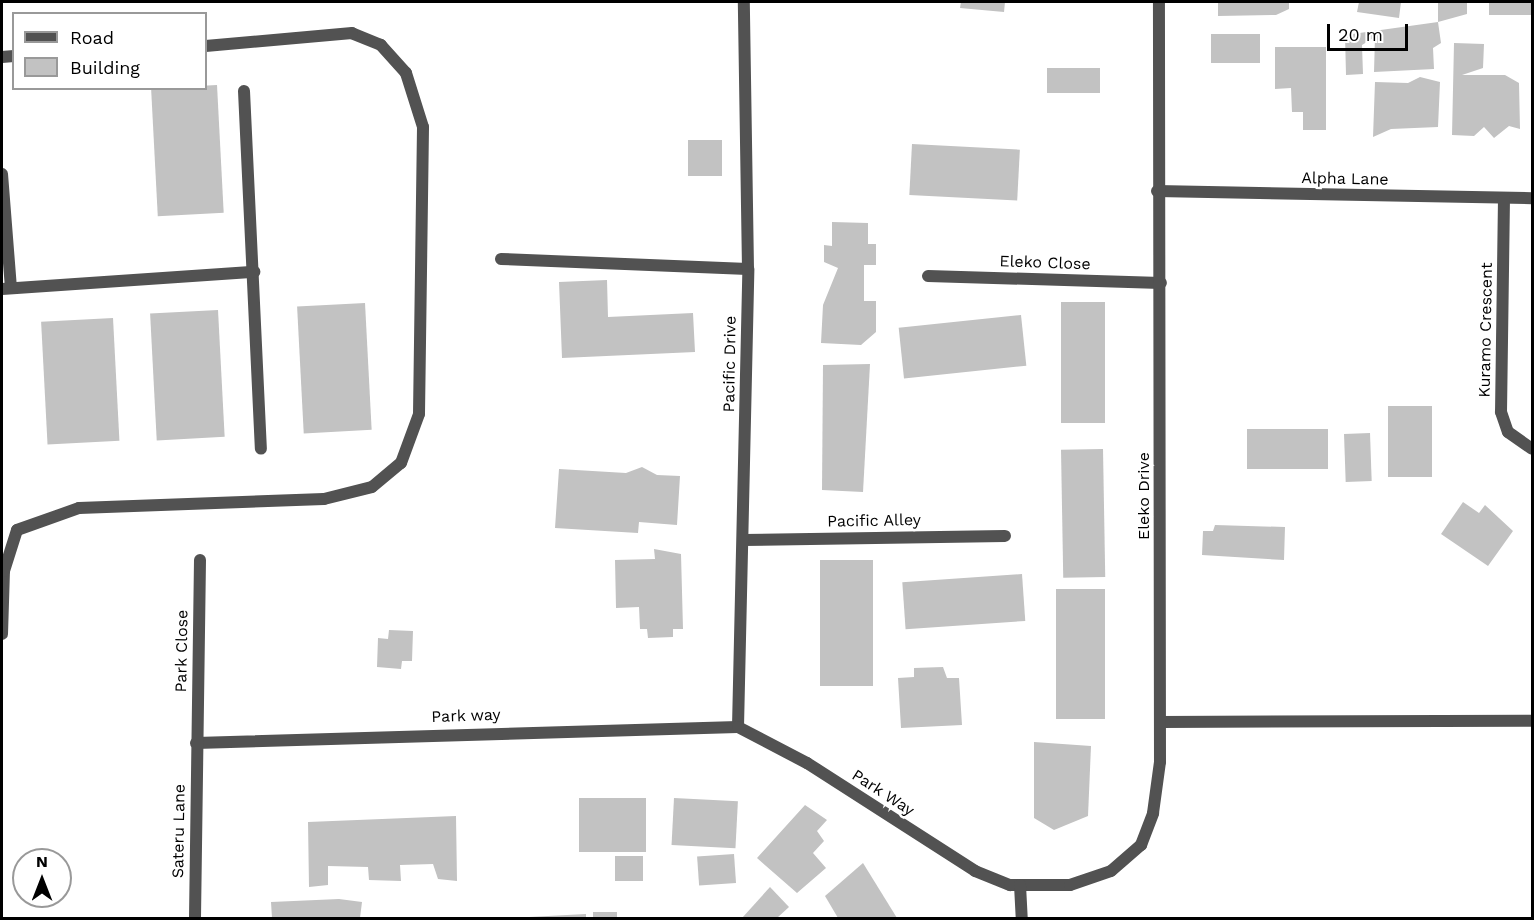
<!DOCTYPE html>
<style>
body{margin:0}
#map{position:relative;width:1534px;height:920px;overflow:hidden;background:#fff;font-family:"Work Sans",sans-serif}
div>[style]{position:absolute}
.building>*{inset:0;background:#c2c2c2;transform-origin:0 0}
.minor>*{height:12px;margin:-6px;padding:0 6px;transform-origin:6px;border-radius:6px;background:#525252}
span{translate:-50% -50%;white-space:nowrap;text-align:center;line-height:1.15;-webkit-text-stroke:5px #fff;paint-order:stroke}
.street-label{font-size:16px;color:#000}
.frame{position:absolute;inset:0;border:3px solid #000;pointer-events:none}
.legend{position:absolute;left:12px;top:12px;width:195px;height:78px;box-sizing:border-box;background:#fff;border:2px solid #999;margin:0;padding:8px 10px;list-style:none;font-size:18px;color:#000}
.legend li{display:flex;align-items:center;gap:12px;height:30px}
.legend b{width:30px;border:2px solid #999}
.north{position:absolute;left:12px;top:848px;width:60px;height:60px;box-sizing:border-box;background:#fff;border:2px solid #999;border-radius:50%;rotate:0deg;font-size:16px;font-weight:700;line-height:24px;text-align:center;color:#000}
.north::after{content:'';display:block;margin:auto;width:21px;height:27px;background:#000;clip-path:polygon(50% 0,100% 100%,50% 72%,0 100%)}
.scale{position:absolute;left:1327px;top:24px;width:81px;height:27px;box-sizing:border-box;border:3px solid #000;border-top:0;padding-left:8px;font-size:18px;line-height:21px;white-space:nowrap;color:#000;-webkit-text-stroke:4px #fff;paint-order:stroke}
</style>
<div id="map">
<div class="building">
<i style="clip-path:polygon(961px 2px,1005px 2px,1004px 12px,960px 8px)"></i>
<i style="clip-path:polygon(1218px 2px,1289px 2px,1289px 9px,1276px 15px,1218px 16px)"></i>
<i style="clip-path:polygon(1359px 2px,1401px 2px,1399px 18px,1357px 12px)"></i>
<i style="clip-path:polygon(1438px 2px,1467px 2px,1467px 14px,1438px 22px,1441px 43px,1433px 48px,1434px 69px,1374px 72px,1375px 37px,1362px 45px,1363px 74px,1346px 75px,1345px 35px,1438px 22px)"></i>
<i style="left:1489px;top:2px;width:43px;height:13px"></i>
<i style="left:1260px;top:34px;width:29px;height:49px;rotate:90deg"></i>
<i style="clip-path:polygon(1454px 43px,1484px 44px,1483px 68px,1462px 75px,1505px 75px,1519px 83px,1520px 129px,1509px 126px,1494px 138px,1484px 127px,1474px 136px,1452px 135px)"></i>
<i style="clip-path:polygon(1275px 47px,1326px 47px,1326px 130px,1303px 130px,1303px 112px,1292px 112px,1291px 88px,1275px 89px)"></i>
<i style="left:1100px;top:68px;width:25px;height:53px;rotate:90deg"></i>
<i style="clip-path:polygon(1420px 77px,1440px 82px,1438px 127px,1391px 129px,1373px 137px,1375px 82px,1408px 83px)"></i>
<i style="left:217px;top:85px;width:128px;height:66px;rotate:87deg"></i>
<i style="left:688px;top:140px;width:34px;height:36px"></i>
<i style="left:912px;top:144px;width:108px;height:51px;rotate:3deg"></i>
<i style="clip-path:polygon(832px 222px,868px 223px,868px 244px,876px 244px,876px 265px,864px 265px,864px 301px,876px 301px,876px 332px,861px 345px,821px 343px,823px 305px,838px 268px,824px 262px,824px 245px,832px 246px)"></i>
<i style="clip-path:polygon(607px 280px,608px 317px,693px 313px,695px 352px,562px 358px,559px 282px)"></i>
<i style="left:1061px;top:302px;width:44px;height:121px"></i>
<i style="left:365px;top:303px;width:127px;height:68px;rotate:87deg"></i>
<i style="left:218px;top:310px;width:127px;height:68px;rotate:87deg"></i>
<i style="left:1021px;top:315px;width:51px;height:123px;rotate:84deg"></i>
<i style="left:113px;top:318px;width:123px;height:72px;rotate:87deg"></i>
<i style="clip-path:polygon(870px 364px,863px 492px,822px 490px,823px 365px)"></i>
<i style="left:1388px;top:406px;width:44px;height:71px"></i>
<i style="left:1328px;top:429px;width:40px;height:81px;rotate:90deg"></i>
<i style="left:1370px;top:433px;width:48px;height:26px;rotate:88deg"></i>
<i style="left:1103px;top:449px;width:128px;height:42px;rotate:89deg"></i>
<i style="clip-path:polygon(642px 467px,657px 475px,680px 476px,677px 525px,639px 522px,638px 533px,555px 528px,559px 469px,626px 473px)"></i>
<i style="clip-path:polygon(1463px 502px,1479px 513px,1485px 505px,1513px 531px,1488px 566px,1441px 534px)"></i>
<i style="clip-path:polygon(1215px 525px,1285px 527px,1284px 560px,1202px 555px,1203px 531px,1213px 531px)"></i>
<i style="clip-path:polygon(654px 549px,681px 554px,683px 629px,673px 629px,673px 637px,648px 638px,647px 629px,640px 629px,639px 607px,616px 608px,615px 560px,655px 559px)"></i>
<i style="left:820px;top:560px;width:53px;height:126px"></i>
<i style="left:1022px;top:574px;width:47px;height:120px;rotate:86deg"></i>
<i style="left:1105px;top:589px;width:130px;height:49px;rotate:90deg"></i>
<i style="clip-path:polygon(389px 630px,413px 631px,412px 661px,402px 661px,401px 669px,377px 667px,378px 638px,388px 639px)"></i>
<i style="clip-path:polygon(943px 667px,947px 678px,959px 678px,962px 725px,901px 728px,898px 678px,914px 677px,914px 668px)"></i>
<i style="clip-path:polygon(1034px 742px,1091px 746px,1088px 816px,1054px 830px,1034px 818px)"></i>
<i style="left:579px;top:798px;width:67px;height:54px"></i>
<i style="left:674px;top:798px;width:64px;height:47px;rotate:3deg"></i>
<i style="clip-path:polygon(805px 805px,827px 820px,817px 831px,824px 841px,813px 853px,826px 868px,797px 893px,757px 858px)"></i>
<i style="clip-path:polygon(456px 816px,457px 881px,438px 879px,433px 864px,400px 865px,401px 881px,369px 880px,368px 867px,328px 866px,328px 885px,309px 887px,308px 822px)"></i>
<i style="left:734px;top:854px;width:29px;height:37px;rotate:86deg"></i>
<i style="left:615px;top:856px;width:28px;height:25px"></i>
<i style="clip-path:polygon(863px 863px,897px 918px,838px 918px,825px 896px)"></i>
<i style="clip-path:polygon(770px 887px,789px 907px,777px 918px,742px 918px)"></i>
<i style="clip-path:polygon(339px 899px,362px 902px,360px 918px,272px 918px,271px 902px)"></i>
<i style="left:593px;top:912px;width:24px;height:6px"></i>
<i style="clip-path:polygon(586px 914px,586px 918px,529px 918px,529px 917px)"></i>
</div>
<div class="minor">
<i style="left:2px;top:57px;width:12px;rotate:-5deg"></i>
<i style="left:244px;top:91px;width:358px;rotate:87.3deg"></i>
<i style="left:2px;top:174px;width:114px;rotate:85.5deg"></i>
<i style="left:1157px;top:191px;width:375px;rotate:1.1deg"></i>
<i style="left:1504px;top:198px;width:214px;rotate:90.8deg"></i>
<i style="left:1501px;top:412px;width:21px;rotate:71deg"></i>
<i style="left:1508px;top:432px;width:29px;rotate:35deg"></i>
<i style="left:501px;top:259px;width:247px;rotate:2.3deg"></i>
<i style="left:928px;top:276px;width:233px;rotate:1.7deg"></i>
<i style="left:2px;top:289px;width:253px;rotate:-3.9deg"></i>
<i style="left:743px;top:540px;width:262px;rotate:-0.9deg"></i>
<i style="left:2px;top:634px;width:63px;rotate:-88.2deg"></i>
<i style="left:4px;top:571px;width:43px;rotate:-72.4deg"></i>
<i style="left:17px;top:530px;width:66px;rotate:-19.5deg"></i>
<i style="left:79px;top:508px;width:245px;rotate:-2.1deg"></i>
<i style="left:324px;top:499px;width:49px;rotate:-14deg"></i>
<i style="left:372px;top:487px;width:38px;rotate:-40deg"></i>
<i style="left:401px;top:463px;width:52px;rotate:-69.8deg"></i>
<i style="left:419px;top:414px;width:287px;rotate:-89.2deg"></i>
<i style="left:423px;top:127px;width:57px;rotate:-107.5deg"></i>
<i style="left:406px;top:73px;width:38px;rotate:-132deg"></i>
<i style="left:381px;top:45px;width:31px;rotate:-158deg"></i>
<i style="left:352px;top:33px;width:147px;rotate:174.9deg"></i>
<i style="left:1160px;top:722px;width:372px;rotate:-0.2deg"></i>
<i style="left:738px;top:727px;width:458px;rotate:-88.7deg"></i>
<i style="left:748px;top:269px;width:267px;rotate:-90.9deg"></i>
<i style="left:196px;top:743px;width:542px;rotate:-1.69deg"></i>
<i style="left:738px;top:727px;width:78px;rotate:27.6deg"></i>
<i style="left:807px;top:763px;width:200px;rotate:32.7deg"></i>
<i style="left:975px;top:871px;width:38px;rotate:22deg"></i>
<i style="left:1010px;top:885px;width:60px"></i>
<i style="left:1070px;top:885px;width:43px;rotate:-18.9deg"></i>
<i style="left:1111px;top:871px;width:40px;rotate:-41deg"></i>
<i style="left:1141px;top:845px;width:34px;rotate:-69deg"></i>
<i style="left:1153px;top:813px;width:51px;rotate:-82.2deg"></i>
<i style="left:1160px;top:762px;width:760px;rotate:-90.08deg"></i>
<i style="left:1020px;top:885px;width:33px;rotate:87deg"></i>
<i style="left:195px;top:918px;width:358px;rotate:-89.2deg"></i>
</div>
<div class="street-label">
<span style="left:1345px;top:179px;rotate:1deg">Alpha Lane</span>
<span style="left:1045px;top:263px;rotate:2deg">Eleko Close</span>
<span style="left:1486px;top:330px;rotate:-89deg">Kuramo Crescent</span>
<span style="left:730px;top:364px;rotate:-89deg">Pacific Drive</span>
<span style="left:1144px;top:496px;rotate:-90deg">Eleko Drive</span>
<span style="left:874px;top:521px;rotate:-1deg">Pacific Alley</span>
<span style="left:182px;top:651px;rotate:-89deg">Park Close</span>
<span style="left:466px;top:716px;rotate:-2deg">Park way</span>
<span style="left:883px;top:793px;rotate:33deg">Park Way</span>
<span style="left:179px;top:831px;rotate:-89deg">Sateru Lane</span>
</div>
<div class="frame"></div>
<ul class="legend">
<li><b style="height:8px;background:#525252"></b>Road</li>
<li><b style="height:16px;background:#c2c2c2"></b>Building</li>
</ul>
<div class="north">N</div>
<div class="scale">20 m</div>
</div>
